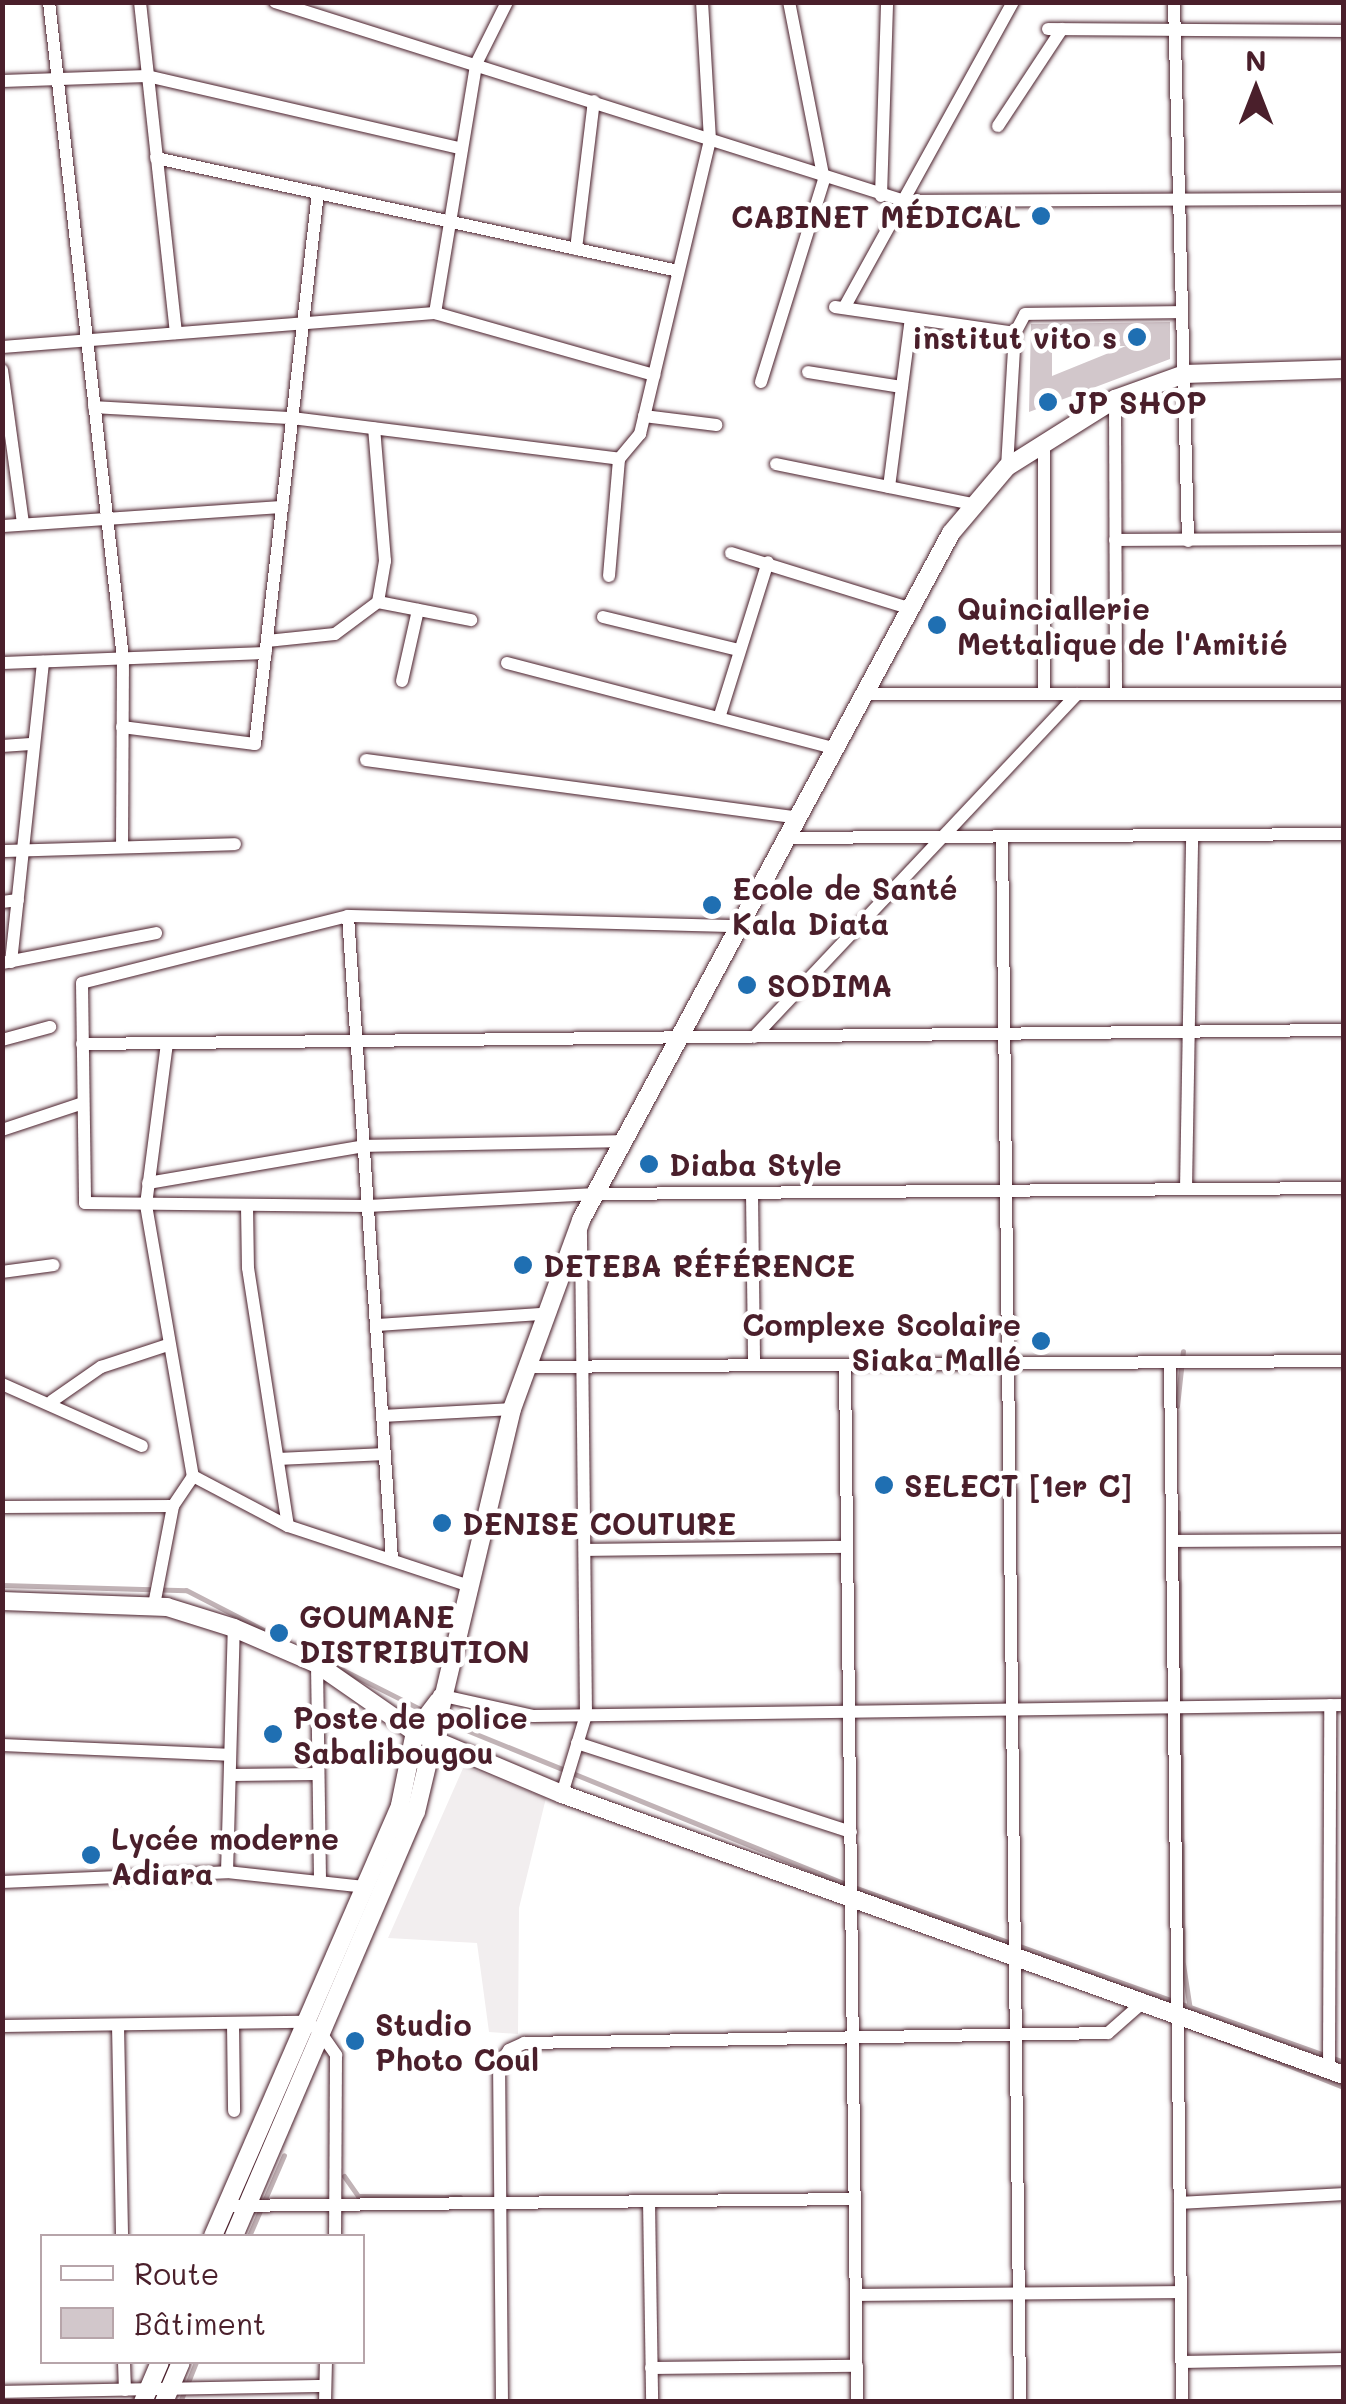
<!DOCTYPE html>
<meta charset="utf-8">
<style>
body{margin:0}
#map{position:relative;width:1346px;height:2404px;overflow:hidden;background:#fff;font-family:Mali,sans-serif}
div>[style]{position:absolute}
.built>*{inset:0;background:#f2eeef}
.stream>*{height:5px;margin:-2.5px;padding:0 2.5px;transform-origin:2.5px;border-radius:2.5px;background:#c1b3b6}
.building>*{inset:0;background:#d2c7cb}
.roads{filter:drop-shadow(0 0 2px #4a1f2b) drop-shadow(0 0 2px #4a1f2b)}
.minor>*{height:12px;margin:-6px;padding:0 6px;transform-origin:6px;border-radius:6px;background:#fff}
.secondary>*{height:18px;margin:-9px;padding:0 9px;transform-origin:9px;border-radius:9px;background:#fff}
.dots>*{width:28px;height:28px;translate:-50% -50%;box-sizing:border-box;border:5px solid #fff;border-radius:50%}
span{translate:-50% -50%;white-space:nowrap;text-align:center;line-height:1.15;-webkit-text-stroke:9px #fff;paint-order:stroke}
.poi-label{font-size:30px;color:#4a1f2b;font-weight:700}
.right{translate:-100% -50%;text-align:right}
.left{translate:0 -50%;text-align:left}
.frame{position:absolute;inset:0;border:5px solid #4a1f2b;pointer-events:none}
.legend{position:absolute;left:40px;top:2234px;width:325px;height:130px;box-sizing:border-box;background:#fff;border:2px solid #b7a5aa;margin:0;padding:12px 18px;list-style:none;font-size:30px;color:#4a1f2b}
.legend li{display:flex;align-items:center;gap:20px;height:50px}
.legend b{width:50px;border:2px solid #b7a5aa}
.north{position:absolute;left:1206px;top:40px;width:100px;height:100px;-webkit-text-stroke:8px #fff;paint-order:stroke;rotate:0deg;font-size:28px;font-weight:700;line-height:40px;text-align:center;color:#4a1f2b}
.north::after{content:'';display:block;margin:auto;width:35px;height:45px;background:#4a1f2b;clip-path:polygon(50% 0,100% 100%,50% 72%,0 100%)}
</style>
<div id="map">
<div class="built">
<i style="clip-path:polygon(464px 1766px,546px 1798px,519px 1908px,518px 2034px,489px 2032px,477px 1943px,388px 1938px)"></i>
</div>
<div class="stream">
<i style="left:1177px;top:1406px;width:55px;rotate:-83.8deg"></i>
<i style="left:1178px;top:1512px;width:452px;rotate:89.4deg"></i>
<i style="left:1183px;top:1964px;width:47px;rotate:81.3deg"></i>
<i style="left:2px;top:1585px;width:184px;rotate:1.6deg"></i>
<i style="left:186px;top:1590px;width:114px;rotate:27.2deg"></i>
<i style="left:333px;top:1665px;width:104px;rotate:26.8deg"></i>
<i style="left:444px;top:1721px;width:439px;rotate:22.1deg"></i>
<i style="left:851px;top:1886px;width:523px;rotate:19.65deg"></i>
<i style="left:1188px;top:2026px;width:168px;rotate:21.4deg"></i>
<i style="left:344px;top:2176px;width:24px;rotate:55deg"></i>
<i style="left:358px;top:2196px;width:102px;rotate:0.6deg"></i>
<i style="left:249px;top:2236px;width:88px;rotate:-66.6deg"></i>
<i style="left:180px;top:2402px;width:43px;rotate:-68.2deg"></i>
</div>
<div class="building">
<i style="clip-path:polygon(evenodd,1170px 322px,1170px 359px,1029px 412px,1031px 324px,1170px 322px,1126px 346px,1052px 376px,1052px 347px,1126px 346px)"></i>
</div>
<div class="roads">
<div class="minor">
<i style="left:49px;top:2px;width:661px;rotate:83.57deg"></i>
<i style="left:123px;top:659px;width:188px;rotate:90.3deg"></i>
<i style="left:140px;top:2px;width:333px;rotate:83.8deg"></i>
<i style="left:275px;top:2px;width:661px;rotate:17.53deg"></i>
<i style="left:905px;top:201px;width:439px;rotate:-0.3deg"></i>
<i style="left:1174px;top:2px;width:539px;rotate:88.51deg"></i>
<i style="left:1048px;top:29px;width:296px;rotate:0.4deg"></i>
<i style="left:2px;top:81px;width:145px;rotate:-2deg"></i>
<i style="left:147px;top:76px;width:319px;rotate:13deg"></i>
<i style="left:998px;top:126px;width:116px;rotate:-56.6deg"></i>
<i style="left:156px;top:158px;width:534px;rotate:12.21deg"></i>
<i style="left:881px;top:196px;width:194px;rotate:-88.2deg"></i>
<i style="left:576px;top:249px;width:149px;rotate:-83.1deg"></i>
<i style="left:835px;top:307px;width:182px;rotate:8.2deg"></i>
<i style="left:844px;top:308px;width:350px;rotate:-61.1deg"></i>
<i style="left:435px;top:313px;width:252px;rotate:-80.6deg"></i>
<i style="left:476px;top:64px;width:69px;rotate:-63.4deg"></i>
<i style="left:2px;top:347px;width:434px;rotate:-4.5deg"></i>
<i style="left:435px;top:313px;width:228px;rotate:15.8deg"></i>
<i style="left:2px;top:370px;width:155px;rotate:82.2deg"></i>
<i style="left:808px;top:372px;width:95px;rotate:9.1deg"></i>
<i style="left:761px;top:382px;width:212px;rotate:-72.7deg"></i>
<i style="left:824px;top:180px;width:181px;rotate:-101.1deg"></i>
<i style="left:1115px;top:399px;width:295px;rotate:89.8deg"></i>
<i style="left:94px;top:407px;width:198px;rotate:3.2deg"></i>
<i style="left:292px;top:418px;width:330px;rotate:7.1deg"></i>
<i style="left:619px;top:459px;width:33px;rotate:-50deg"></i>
<i style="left:640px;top:434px;width:302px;rotate:-76.6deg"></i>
<i style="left:710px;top:140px;width:138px;rotate:-93.3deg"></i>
<i style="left:644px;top:416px;width:73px;rotate:7.1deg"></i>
<i style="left:1044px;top:441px;width:253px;rotate:90deg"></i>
<i style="left:776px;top:464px;width:200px;rotate:11.5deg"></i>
<i style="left:1007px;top:467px;width:134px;rotate:-86.6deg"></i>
<i style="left:1015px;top:333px;width:21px;rotate:-62deg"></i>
<i style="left:1025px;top:314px;width:157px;rotate:-0.7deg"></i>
<i style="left:889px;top:487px;width:170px;rotate:-82.6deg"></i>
<i style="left:2px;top:526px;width:281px;rotate:-3.9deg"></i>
<i style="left:1115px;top:540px;width:229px;rotate:-0.3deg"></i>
<i style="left:731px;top:553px;width:189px;rotate:17.2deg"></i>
<i style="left:609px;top:576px;width:117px;rotate:-85.1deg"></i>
<i style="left:378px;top:602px;width:95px;rotate:11deg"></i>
<i style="left:603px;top:617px;width:139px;rotate:13.7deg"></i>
<i style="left:267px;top:641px;width:68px;rotate:-5.9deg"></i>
<i style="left:335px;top:634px;width:54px;rotate:-36.7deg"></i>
<i style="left:378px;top:602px;width:42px;rotate:-80.3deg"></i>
<i style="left:385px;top:561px;width:133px;rotate:-94.7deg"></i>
<i style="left:2px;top:663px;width:264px;rotate:-2.2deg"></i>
<i style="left:507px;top:663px;width:338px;rotate:14.6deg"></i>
<i style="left:402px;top:681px;width:73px;rotate:-77.3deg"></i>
<i style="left:864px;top:694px;width:480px"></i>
<i style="left:720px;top:715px;width:160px;rotate:-72.6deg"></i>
<i style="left:122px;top:727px;width:134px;rotate:7.3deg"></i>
<i style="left:255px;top:744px;width:555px;rotate:-83.48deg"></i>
<i style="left:2px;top:746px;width:32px;rotate:-4deg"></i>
<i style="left:366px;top:760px;width:434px;rotate:7.6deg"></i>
<i style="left:1002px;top:836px;width:1566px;rotate:89.34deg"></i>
<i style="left:785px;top:838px;width:559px;rotate:-0.41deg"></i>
<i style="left:2px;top:851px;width:233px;rotate:-1.7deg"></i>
<i style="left:2px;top:902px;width:16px;rotate:-7deg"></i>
<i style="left:348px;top:916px;width:645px;rotate:86.09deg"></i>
<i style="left:733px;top:926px;width:385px;rotate:-178.5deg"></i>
<i style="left:348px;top:916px;width:274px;rotate:165.9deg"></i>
<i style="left:82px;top:983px;width:220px;rotate:89.2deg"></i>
<i style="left:85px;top:1203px;width:283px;rotate:0.6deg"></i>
<i style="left:368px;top:1206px;width:227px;rotate:-3deg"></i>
<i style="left:595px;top:1194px;width:749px;rotate:-0.46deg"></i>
<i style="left:11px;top:962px;width:302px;rotate:-83.9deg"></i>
<i style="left:2px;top:963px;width:157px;rotate:-11deg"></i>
<i style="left:754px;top:1037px;width:471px;rotate:-46.7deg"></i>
<i style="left:2px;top:1040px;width:50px;rotate:-15.2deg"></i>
<i style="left:167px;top:1043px;width:163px;rotate:97.4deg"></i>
<i style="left:146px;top:1205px;width:275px;rotate:80.2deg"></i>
<i style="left:193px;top:1476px;width:107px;rotate:27.8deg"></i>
<i style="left:288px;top:1526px;width:188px;rotate:18.3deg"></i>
<i style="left:82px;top:1044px;width:1262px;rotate:-0.64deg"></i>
<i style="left:2px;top:1130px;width:85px;rotate:-18.4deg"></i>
<i style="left:148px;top:1183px;width:219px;rotate:-9.7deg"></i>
<i style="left:364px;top:1146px;width:260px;rotate:-1.1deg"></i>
<i style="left:1186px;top:1189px;width:353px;rotate:-89deg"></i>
<i style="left:752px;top:1193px;width:172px;rotate:89.3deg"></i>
<i style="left:247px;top:1206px;width:62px;rotate:89.1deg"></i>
<i style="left:248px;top:1268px;width:261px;rotate:81.2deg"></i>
<i style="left:2px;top:1272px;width:52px;rotate:-7.7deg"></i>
<i style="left:376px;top:1325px;width:166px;rotate:-3.8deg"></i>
<i style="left:1170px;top:1363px;width:1039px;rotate:89.34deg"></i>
<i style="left:845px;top:1365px;width:1037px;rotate:89.34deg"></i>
<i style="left:525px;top:1367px;width:819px;rotate:-0.42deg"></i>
<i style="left:2px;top:1384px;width:153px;rotate:23.9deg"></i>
<i style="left:52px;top:1401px;width:60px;rotate:-34.8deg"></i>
<i style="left:101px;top:1367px;width:71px;rotate:-18.2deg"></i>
<i style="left:383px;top:1416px;width:129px;rotate:-3.1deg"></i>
<i style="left:278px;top:1459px;width:107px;rotate:-2.7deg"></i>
<i style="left:2px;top:1507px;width:171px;rotate:-0.3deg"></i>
<i style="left:1172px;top:1541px;width:172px;rotate:-0.3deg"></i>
<i style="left:586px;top:1550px;width:261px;rotate:-0.7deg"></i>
<i style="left:154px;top:1605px;width:101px;rotate:-79.1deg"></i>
<i style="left:173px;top:1506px;width:36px;rotate:-56deg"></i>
<i style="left:317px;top:1664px;width:215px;rotate:89.2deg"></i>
<i style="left:439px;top:1695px;width:96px;rotate:12.6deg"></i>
<i style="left:533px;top:1716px;width:811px;rotate:-0.78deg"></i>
<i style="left:577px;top:1743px;width:288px;rotate:18deg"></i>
<i style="left:2px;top:1745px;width:226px;rotate:2.5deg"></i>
<i style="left:231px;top:1775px;width:86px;rotate:-0.7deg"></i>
<i style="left:562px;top:1794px;width:83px;rotate:-73.1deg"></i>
<i style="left:586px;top:1715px;width:488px;rotate:-90.6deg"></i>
<i style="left:227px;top:1872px;width:244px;rotate:-88.4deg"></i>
<i style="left:2px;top:1882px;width:225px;rotate:-2.5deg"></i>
<i style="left:227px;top:1872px;width:138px;rotate:6.2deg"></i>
<i style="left:233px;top:2023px;width:88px;rotate:89.3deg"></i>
<i style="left:118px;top:2025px;width:211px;rotate:88.9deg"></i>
<i style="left:2px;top:2026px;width:301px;rotate:-0.8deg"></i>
<i style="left:303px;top:2022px;width:17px;rotate:25deg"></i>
<i style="left:318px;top:2029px;width:32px;rotate:55deg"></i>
<i style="left:336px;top:2055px;width:181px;rotate:90.3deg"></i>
<i style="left:1329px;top:2070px;width:365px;rotate:-89.8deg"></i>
<i style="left:649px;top:2201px;width:201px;rotate:89.1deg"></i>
<i style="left:1180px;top:2203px;width:164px;rotate:-3.1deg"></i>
<i style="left:226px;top:2206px;width:629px;rotate:-0.64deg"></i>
<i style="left:856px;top:2295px;width:325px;rotate:-0.5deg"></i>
<i style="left:124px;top:2362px;width:28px;rotate:88deg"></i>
<i style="left:1182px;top:2362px;width:162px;rotate:-1.1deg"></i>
<i style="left:651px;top:2368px;width:206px;rotate:-0.6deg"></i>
<i style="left:2px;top:2392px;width:323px;rotate:-1.1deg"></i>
<i style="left:325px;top:2402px;width:40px;rotate:-88.6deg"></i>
<i style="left:502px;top:2402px;width:338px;rotate:-90.5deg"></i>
<i style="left:499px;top:2064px;width:17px;rotate:-54deg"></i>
<i style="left:509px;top:2050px;width:17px;rotate:-25deg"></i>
<i style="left:524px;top:2043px;width:584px;rotate:-0.98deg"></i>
<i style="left:1108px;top:2033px;width:44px;rotate:-41.3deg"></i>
</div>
<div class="secondary">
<i style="left:2px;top:1601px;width:165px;rotate:2.1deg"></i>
<i style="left:167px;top:1607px;width:70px;rotate:17.4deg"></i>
<i style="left:234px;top:1628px;width:90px;rotate:23.4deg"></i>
<i style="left:317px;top:1664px;width:119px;rotate:34.8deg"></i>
<i style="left:415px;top:1732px;width:160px;rotate:22.9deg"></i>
<i style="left:562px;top:1794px;width:831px;rotate:19.77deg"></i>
<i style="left:213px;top:2236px;width:470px;rotate:-66.5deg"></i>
<i style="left:400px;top:1805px;width:75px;rotate:-78.4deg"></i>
<i style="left:415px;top:1732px;width:39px;rotate:-53deg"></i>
<i style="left:234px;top:2236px;width:461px;rotate:-66.8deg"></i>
<i style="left:416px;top:1812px;width:414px;rotate:-76.6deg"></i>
<i style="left:512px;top:1409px;width:201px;rotate:-69.9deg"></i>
<i style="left:581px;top:1220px;width:780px;rotate:-61.69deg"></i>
<i style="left:951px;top:533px;width:87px;rotate:-49.7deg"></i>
<i style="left:1007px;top:467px;width:128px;rotate:-32.2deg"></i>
<i style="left:1115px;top:399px;width:74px;rotate:-19.7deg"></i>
<i style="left:1185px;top:374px;width:159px;rotate:-1.8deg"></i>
<i style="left:143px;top:2402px;width:43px;rotate:-67deg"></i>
<i style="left:164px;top:2402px;width:43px;rotate:-67deg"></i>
</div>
</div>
<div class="dots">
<i style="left:1041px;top:216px;background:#1f6fb2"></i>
<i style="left:1137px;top:337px;background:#1f6fb2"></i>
<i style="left:1048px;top:402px;background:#1f6fb2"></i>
<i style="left:937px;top:625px;background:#1f6fb2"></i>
<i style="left:712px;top:905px;background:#1f6fb2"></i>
<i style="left:747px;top:985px;background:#1f6fb2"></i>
<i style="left:649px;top:1164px;background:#1f6fb2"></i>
<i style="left:523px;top:1265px;background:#1f6fb2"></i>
<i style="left:1041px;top:1341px;background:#1f6fb2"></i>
<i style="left:884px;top:1485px;background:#1f6fb2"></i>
<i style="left:442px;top:1523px;background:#1f6fb2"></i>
<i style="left:279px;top:1633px;background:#1f6fb2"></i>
<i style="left:273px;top:1734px;background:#1f6fb2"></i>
<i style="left:91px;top:1855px;background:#1f6fb2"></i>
<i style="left:355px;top:2041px;background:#1f6fb2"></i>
</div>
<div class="poi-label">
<span class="right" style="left:1021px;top:216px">CABINET MÉDICAL</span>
<span class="right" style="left:1117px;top:337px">institut vito s</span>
<span class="left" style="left:1068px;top:402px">JP SHOP</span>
<span class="left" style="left:957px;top:625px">Quinciallerie<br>Mettalique de l'Amitié</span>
<span class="left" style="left:732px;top:905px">Ecole de Santé<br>Kala Diata</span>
<span class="left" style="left:767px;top:985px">SODIMA</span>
<span class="left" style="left:669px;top:1164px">Diaba Style</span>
<span class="left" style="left:543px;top:1265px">DETEBA RÉFÉRENCE</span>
<span class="right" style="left:1021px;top:1341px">Complexe Scolaire<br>Siaka Mallé</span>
<span class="left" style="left:904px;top:1485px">SELECT [1er C]</span>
<span class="left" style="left:462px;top:1523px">DENISE COUTURE</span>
<span class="left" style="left:299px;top:1633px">GOUMANE<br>DISTRIBUTION</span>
<span class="left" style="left:293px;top:1734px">Poste de police<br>Sabalibougou</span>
<span class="left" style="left:111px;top:1855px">Lycée moderne<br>Adiara</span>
<span class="left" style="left:375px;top:2041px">Studio<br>Photo Coul</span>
</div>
<div class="frame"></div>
<ul class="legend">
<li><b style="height:12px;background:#fff"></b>Route</li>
<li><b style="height:28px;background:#d2c7cb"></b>Bâtiment</li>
</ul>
<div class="north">N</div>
</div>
